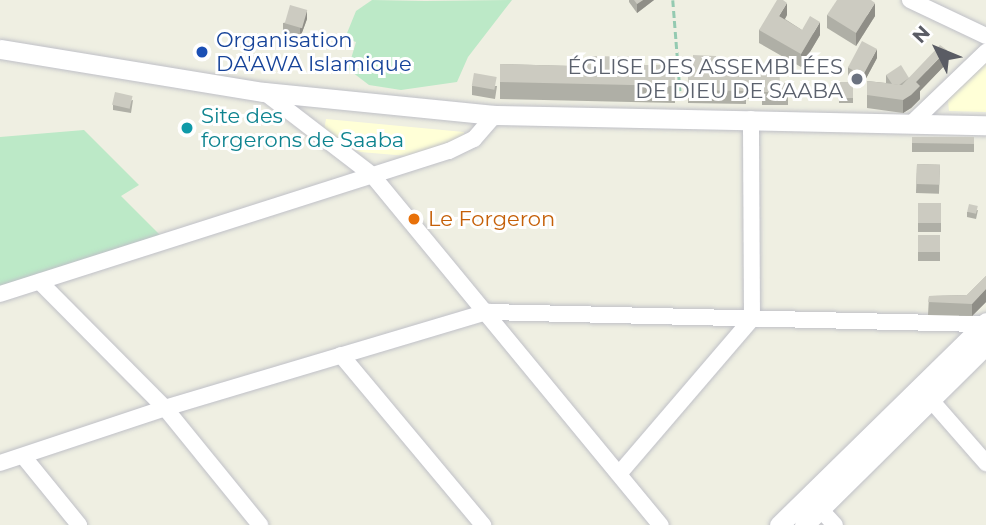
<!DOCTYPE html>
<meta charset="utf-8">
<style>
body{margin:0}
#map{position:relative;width:986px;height:525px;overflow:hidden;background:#efefe2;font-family:Montserrat,sans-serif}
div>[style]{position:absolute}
.commercial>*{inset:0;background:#ffffd7}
.green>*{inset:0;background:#bce9c7}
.path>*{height:2.5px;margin-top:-1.25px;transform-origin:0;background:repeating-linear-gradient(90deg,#94cab1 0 7px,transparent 0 10.5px)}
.roads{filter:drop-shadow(0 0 2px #bfc0c7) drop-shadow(0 0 2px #bfc0c7)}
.minor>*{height:16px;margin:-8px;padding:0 8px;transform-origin:8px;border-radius:8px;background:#fff}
.tertiary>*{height:19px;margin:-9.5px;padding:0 9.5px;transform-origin:9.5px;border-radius:9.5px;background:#fff}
.wall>*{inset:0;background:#afafa6;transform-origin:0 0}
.shaded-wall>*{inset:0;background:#8f8e87}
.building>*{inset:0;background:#cccbc1;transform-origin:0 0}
.dots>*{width:19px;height:19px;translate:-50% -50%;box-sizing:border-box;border:4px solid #fff;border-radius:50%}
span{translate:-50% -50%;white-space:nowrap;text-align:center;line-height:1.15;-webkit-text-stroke:6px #fff;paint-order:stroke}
.transit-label{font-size:21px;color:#164399}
.left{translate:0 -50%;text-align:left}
.worship-label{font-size:21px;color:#5b616d}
.right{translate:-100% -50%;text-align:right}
.culture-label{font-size:21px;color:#0d838f}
.food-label{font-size:21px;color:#c56008}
.north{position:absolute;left:902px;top:14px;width:70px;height:70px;-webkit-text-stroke:5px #fff;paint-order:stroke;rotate:313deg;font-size:19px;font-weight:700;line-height:28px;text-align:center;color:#5a5c64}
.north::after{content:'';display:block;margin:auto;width:24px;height:32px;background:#5a5c64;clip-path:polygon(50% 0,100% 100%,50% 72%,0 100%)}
</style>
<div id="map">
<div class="commercial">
<i style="clip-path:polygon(986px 53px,986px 112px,949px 111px,947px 91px)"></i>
<i style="clip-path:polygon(326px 119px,464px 132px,464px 142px,408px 156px,360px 152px,323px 136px)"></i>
</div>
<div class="green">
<i style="clip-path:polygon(372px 0,425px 1px,512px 0,468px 57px,457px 82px,401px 90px,369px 85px,348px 69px,356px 42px,345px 38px,356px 11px)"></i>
<i style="clip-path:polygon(84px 130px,139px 185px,121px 196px,165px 240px,0 291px,0 137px)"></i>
</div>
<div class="path">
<i style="left:673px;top:0;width:101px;rotate:85.5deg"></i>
</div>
<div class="roads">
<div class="minor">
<i style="left:910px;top:0;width:84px;rotate:25.3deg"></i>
<i style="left:264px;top:92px;width:136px;rotate:37.5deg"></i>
<i style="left:372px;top:175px;width:454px;rotate:50.5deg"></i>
<i style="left:914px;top:121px;width:100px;rotate:-43.8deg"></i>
<i style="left:40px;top:282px;width:177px;rotate:45.2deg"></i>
<i style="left:165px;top:408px;width:151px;rotate:50.9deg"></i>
<i style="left:0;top:294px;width:471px;rotate:-17.7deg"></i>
<i style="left:449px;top:151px;width:28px;rotate:-26deg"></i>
<i style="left:474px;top:139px;width:32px;rotate:-49deg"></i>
<i style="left:341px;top:355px;width:222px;rotate:50.1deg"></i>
<i style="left:923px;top:391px;width:96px;rotate:48.8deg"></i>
<i style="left:23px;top:456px;width:89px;rotate:50.9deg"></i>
<i style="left:0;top:463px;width:174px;rotate:-18.4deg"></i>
<i style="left:165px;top:408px;width:337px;rotate:-16.6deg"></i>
<i style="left:488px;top:312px;width:498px;rotate:1.4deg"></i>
<i style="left:619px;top:474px;width:204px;rotate:-49.4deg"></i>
<i style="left:752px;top:319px;width:200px;rotate:-90.3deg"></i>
<i style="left:820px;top:509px;width:22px;rotate:47deg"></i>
</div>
<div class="tertiary">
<i style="left:0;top:49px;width:267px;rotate:9.3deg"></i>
<i style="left:264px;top:92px;width:232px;rotate:5.7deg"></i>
<i style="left:495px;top:115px;width:491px;rotate:1.2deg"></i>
<i style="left:779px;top:525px;width:290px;rotate:-44.4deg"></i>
<i style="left:804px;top:525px;width:256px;rotate:-44.7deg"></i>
</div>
</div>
<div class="wall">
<i style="clip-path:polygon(629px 0,654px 0,637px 13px,629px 2px)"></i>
<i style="clip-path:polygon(787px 15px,785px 19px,802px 30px,820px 35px,801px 67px,759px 43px,759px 30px)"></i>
<i style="clip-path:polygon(827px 15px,875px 16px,856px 46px,827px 28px)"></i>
<i style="clip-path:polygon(307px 19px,300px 38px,283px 32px,283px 23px)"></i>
<i style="clip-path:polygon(877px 58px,863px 84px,848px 76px,848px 67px)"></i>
<i style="clip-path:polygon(947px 63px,920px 91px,920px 99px,911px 108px,903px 113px,867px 108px,867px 81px,886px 83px,886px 75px,909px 78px)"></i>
<i style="clip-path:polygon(500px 64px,572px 66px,674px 65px,675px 103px,500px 99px)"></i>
<i style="clip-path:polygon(716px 67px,780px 83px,788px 83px,788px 105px,762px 105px,762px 98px,746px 99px,746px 104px,688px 103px,688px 69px)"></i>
<i style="left:839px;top:82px;width:14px;height:21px"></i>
<i style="clip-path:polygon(472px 86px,497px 86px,495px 99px,472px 95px)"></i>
<i style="clip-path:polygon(133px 100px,131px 113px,113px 110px,113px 105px)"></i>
<i style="left:912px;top:137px;width:62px;height:15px"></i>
<i style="left:917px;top:164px;width:23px;height:29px;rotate:2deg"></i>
<i style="left:941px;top:203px;width:29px;height:23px;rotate:90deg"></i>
<i style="clip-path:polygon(978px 210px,976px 219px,967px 217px,967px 212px)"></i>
<i style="left:918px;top:235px;width:22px;height:26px"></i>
<i style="clip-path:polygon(986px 276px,986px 302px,972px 316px,928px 315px,929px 296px,967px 295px)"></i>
</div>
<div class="shaded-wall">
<i style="clip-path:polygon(643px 0,654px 0,637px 13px,637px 4px)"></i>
<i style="clip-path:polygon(787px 3px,787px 15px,779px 29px,779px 16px)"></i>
<i style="clip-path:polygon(875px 3px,875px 16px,856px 46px,856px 33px)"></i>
<i style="clip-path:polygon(307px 10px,307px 19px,300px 38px,300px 29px)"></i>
<i style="clip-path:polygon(820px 22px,820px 35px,801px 67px,801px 54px)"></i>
<i style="clip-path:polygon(877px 49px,877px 58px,863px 84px,863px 75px)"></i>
<i style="clip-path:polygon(947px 50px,947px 63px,920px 91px,920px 99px,911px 108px,903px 113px,903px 100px,916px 82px)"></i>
<i style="clip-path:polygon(986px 289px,986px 302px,972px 316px,972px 304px)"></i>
</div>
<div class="building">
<i style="clip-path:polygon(634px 0,643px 0,637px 4px)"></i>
<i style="clip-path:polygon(777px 0,783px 0,787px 3px,779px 16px,802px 30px,810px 16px,820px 22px,801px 54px,759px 30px)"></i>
<i style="clip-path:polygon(837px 0,871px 0,875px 3px,856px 33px,827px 15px)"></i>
<i style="left:290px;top:5px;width:18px;height:19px;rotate:16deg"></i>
<i style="left:862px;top:41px;width:17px;height:30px;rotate:28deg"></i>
<i style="clip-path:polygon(940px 45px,947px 50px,916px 82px,920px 86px,911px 95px,903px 100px,867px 95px,867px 81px,902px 85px)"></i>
<i style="clip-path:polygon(693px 55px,716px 56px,716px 67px,779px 66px,780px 83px,788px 83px,788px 92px,762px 92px,762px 85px,746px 86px,746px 91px,688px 90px,688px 69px,693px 69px)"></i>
<i style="clip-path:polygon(592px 56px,642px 57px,642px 65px,674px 65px,675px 86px,500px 82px,500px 64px,572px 66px,573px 62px,592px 63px)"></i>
<i style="clip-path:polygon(901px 65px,909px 78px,899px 85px,892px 84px,886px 75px)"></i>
<i style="left:474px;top:73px;width:23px;height:13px;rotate:10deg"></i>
<i style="left:839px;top:82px;width:14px;height:16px"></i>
<i style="left:115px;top:92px;width:18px;height:13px;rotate:13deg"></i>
<i style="clip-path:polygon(912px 137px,974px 137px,974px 144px,912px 143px)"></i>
<i style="left:917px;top:164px;width:23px;height:20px;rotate:2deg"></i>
<i style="left:941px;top:203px;width:20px;height:23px;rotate:90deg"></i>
<i style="left:969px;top:204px;width:9px;height:8px;rotate:13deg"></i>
<i style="left:918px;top:235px;width:22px;height:17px"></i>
<i style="clip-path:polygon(986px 276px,986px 289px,972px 304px,928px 302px,929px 296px,967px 295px)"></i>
</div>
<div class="dots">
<i style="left:202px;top:52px;background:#1a4fb4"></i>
<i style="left:857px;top:79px;background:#6b7280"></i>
<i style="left:187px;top:128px;background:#0f9aa8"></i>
<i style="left:414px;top:219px;background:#e8710a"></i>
</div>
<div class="transit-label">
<span class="left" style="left:216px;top:52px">Organisation<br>DA'AWA Islamique</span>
</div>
<div class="worship-label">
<span class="right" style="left:843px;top:79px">ÉGLISE DES ASSEMBLÉES<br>DE DIEU DE SAABA</span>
</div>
<div class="culture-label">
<span class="left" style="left:201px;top:128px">Site des<br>forgerons de Saaba</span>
</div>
<div class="food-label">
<span class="left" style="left:428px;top:219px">Le Forgeron</span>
</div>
<div class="north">N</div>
</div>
